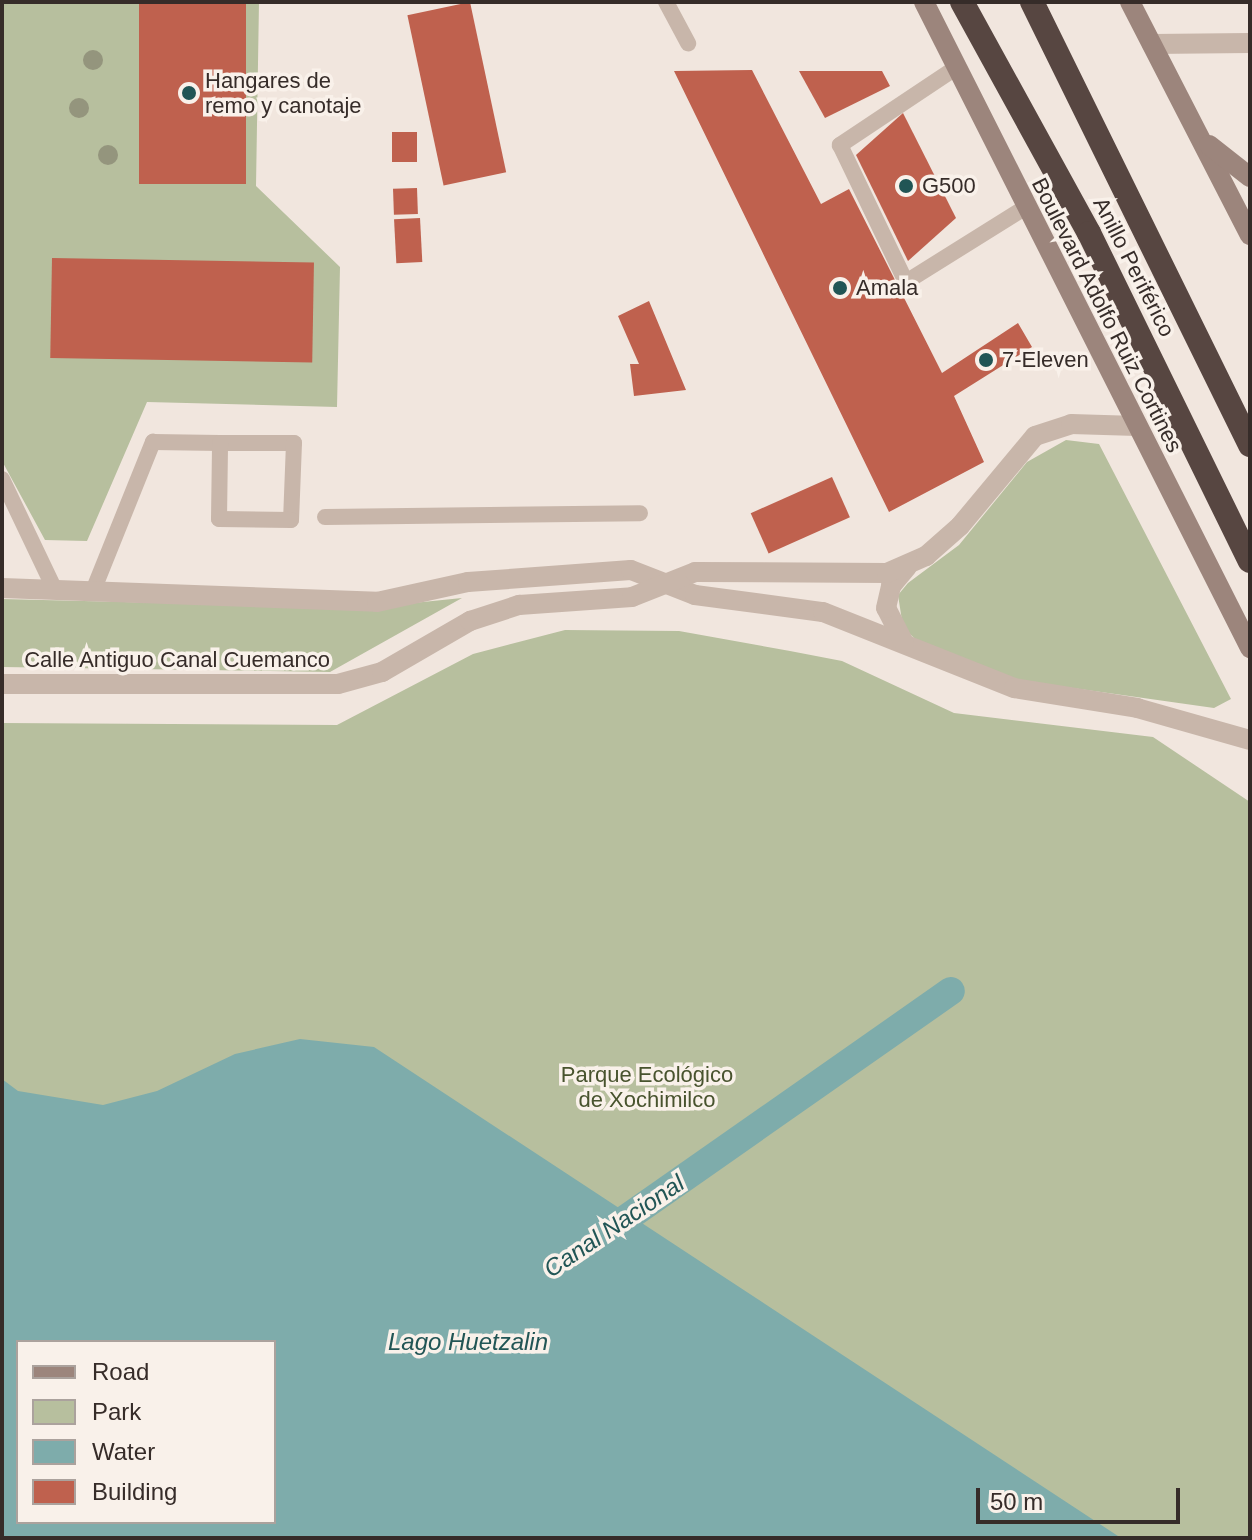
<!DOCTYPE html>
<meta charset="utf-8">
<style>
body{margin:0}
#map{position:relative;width:1252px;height:1540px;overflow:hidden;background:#f1e6de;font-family:Arial,sans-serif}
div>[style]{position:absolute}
.green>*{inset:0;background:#b7bf9e}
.water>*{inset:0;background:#7eacab}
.canal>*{height:28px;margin:-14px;padding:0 14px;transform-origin:14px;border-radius:14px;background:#7eacab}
.building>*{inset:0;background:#bf614e;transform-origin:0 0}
.lane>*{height:16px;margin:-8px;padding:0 8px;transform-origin:8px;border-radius:8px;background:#c8b6aa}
.street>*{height:20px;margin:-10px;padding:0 10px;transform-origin:10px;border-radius:10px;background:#c8b6aa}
.secondary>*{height:20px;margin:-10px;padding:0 10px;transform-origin:10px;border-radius:10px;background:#9c857c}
.highway>*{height:24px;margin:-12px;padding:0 12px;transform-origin:12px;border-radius:12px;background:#574641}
.trees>*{width:20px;height:20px;margin:-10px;border-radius:50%;background:#94957d}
.dots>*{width:22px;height:22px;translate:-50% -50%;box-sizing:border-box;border:4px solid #f9f1ea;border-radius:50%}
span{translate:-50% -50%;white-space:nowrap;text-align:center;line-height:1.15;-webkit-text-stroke:7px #f9f1ea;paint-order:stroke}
.poi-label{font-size:22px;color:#362c29}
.left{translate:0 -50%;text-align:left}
.street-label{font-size:22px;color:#362c29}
.park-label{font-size:22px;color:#48532e}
.water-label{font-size:24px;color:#215555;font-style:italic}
.frame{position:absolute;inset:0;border:4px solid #362c29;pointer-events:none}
.legend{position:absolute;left:16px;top:1340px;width:260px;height:184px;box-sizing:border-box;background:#f9f1ea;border:2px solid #aba29d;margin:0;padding:10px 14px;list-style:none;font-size:24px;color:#362c29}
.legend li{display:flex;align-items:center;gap:16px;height:40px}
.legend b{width:40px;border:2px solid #aba29d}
.scale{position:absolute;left:976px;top:1488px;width:204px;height:36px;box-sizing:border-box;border:4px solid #362c29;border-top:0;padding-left:10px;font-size:24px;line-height:28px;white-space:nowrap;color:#362c29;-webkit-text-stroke:6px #f9f1ea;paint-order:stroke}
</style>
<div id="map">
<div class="green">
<i style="clip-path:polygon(2px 2px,259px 2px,256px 186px,340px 267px,337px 407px,147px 402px,87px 541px,45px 540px,2px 461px)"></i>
<i style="clip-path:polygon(1066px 440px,1099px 444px,1231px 699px,1214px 708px,1016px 680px,920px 644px,903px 627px,898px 595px,908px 583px,959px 545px,1027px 462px)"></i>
<i style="clip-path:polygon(462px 598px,330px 672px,2px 667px,2px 599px,364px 608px)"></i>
<i style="clip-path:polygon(evenodd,565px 630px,679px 631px,790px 651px,842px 661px,954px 713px,1153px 737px,1250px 802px,1250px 1538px,2px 1538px,2px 723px,337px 725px,473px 654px,565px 630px,18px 1342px,274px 1342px,274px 1522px,18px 1522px,18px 1342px)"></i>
</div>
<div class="water">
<i style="clip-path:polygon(evenodd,300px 1039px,374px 1047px,1121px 1538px,2px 1538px,2px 1079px,18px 1091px,103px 1105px,157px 1091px,235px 1054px,300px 1039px,18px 1342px,274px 1342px,274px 1522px,18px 1522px,18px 1342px)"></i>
</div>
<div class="canal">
<i style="left:601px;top:1236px;width:427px;rotate:-35deg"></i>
</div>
<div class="building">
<i style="left:139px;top:2px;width:107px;height:182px"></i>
<i style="left:470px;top:2px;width:174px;height:64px;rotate:78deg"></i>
<i style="clip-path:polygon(752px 70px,821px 204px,849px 189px,942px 373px,1018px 323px,1032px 347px,954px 396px,984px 462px,889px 512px,674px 71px)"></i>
<i style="clip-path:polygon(799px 71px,882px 71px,890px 86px,825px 118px)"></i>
<i style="clip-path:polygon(903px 113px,956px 218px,908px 261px,856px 155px)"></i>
<i style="left:392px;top:132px;width:25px;height:30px"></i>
<i style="left:417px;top:188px;width:26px;height:24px;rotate:88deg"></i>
<i style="left:420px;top:218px;width:44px;height:26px;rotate:87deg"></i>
<i style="left:52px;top:258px;width:262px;height:100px;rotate:1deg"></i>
<i style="clip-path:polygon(649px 301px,686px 390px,634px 396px,630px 364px,639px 364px,618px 316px)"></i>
<i style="left:832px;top:477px;width:44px;height:89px;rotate:66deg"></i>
</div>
<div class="lane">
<i style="left:666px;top:2px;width:47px;rotate:61.8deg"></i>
<i style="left:957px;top:67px;width:141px;rotate:146.3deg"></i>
<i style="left:840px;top:145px;width:152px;rotate:64.3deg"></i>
<i style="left:906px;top:282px;width:142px;rotate:-32deg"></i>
<i style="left:2px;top:479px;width:123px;rotate:64.5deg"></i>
<i style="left:325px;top:517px;width:315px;rotate:-0.7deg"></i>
<i style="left:93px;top:591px;width:161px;rotate:-68.1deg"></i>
<i style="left:153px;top:442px;width:67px;rotate:0.9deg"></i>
<i style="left:220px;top:443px;width:74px"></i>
<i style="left:294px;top:443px;width:77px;rotate:92.2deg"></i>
<i style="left:291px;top:520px;width:72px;rotate:-179.2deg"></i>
<i style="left:219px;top:519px;width:76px;rotate:-89.2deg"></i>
</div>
<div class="street">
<i style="left:1152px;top:44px;width:98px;rotate:-0.6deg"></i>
<i style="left:2px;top:588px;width:375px;rotate:2.1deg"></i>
<i style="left:377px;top:602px;width:93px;rotate:-12.4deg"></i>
<i style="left:468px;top:582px;width:163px;rotate:-4.2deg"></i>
<i style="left:631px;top:570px;width:69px;rotate:21.3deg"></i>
<i style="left:695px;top:595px;width:129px;rotate:7.6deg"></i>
<i style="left:823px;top:612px;width:206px;rotate:21.7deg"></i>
<i style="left:1014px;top:688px;width:125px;rotate:9.2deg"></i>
<i style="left:1137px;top:708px;width:117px;rotate:15.8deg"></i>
<i style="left:904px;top:643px;width:39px;rotate:-117deg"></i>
<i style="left:886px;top:608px;width:23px;rotate:-77deg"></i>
<i style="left:891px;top:586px;width:25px;rotate:-50deg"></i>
<i style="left:2px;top:684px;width:336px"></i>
<i style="left:338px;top:684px;width:46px;rotate:-15.3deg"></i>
<i style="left:382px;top:672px;width:102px;rotate:-30.1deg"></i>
<i style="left:470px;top:621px;width:52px;rotate:-18.1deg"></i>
<i style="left:519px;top:605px;width:113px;rotate:-4deg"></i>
<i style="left:632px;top:597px;width:68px;rotate:-21.6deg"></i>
<i style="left:695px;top:572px;width:192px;rotate:0.3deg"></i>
<i style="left:887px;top:573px;width:43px;rotate:-23.6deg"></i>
<i style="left:926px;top:556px;width:45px;rotate:-41.4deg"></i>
<i style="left:960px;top:526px;width:117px;rotate:-50.2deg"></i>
<i style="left:1035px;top:436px;width:38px;rotate:-18deg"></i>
<i style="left:1071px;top:424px;width:66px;rotate:1.7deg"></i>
</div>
<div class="secondary">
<i style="left:924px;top:2px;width:724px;rotate:63.22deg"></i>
<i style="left:1130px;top:2px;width:262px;rotate:62.8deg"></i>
<i style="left:1209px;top:145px;width:52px;rotate:38deg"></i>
</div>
<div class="highway">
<i style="left:962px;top:2px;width:264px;rotate:61.2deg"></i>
<i style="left:1089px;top:233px;width:365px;rotate:63.9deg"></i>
<i style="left:1032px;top:2px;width:494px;rotate:63.8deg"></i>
</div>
<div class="trees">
<i style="left:93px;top:60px"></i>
<i style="left:79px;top:108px"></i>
<i style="left:108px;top:155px"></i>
</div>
<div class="dots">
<i style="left:189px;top:93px;background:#215555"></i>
<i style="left:906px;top:186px;background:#215555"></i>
<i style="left:840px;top:288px;background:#215555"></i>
<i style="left:986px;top:360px;background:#215555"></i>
</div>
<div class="poi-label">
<span class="left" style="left:205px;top:93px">Hangares de<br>remo y canotaje</span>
<span class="left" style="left:922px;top:186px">G500</span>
<span class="left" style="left:856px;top:288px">Amala</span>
<span class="left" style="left:1002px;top:360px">7-Eleven</span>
</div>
<div class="street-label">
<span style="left:1134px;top:267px;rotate:63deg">Anillo Periférico</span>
<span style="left:1107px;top:315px;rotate:63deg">Boulevard Adolfo Ruiz Cortines</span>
<span style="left:177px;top:660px">Calle Antiguo Canal Cuemanco</span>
</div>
<div class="park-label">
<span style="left:647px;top:1087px">Parque Ecológico<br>de Xochimilco</span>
</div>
<div class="water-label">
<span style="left:614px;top:1226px;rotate:-34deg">Canal Nacional</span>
<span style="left:468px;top:1342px">Lago Huetzalin</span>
</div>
<div class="frame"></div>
<ul class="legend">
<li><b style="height:10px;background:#9c857c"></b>Road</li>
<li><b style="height:22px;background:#b7bf9e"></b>Park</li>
<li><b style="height:22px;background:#7eacab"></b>Water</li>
<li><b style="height:22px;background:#bf614e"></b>Building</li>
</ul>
<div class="scale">50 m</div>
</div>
